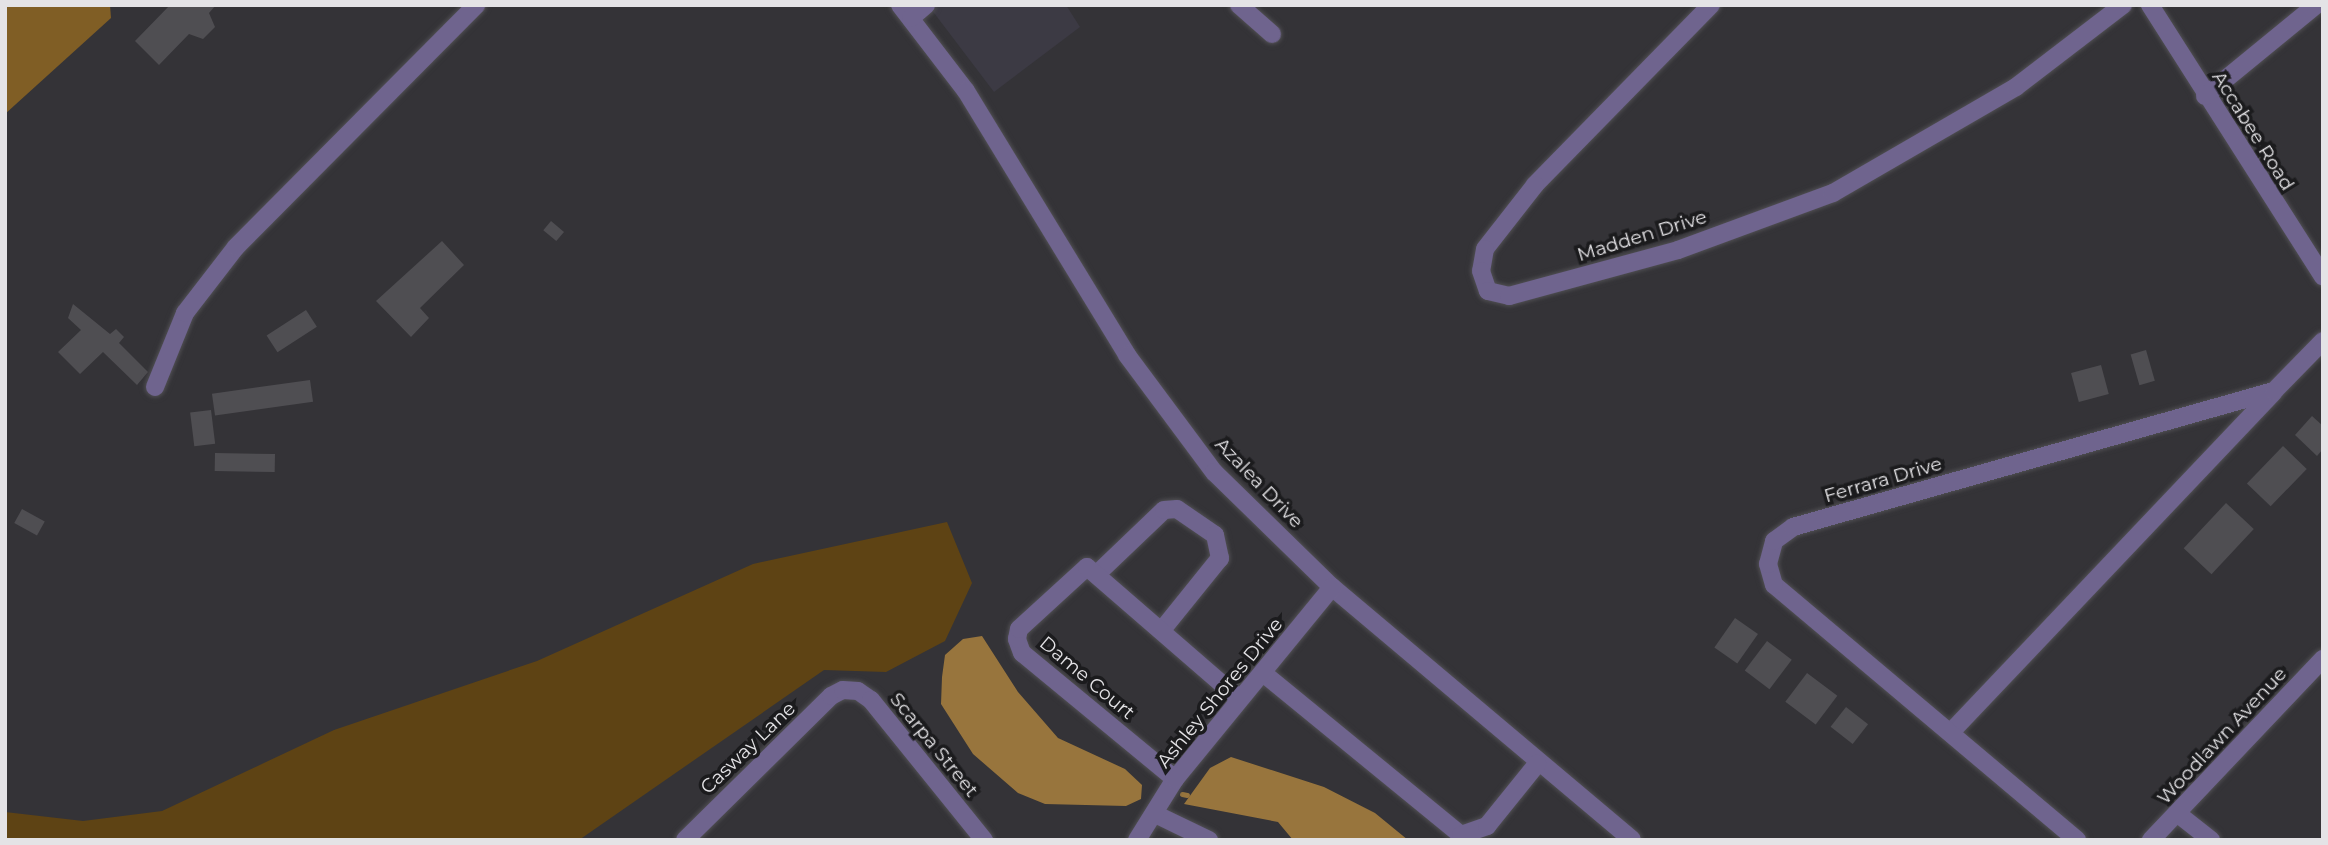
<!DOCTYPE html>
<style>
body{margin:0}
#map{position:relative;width:2328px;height:845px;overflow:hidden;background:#343337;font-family:Montserrat,sans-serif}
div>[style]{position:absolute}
.built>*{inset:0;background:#3c3a44}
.green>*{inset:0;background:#5e4314}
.forest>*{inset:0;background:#805e25}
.water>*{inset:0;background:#98753d}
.stream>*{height:5px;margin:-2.5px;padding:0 2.5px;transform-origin:2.5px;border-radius:2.5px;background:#98753d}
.building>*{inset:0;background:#4f4e52;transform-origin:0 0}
.roads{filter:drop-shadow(0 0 2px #504f53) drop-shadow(0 0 2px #504f53)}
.minor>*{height:18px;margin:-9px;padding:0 9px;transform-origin:9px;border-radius:9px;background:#6f648e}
span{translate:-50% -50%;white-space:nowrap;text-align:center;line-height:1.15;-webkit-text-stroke:7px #1b1b1d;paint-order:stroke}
.street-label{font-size:19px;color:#e4e3e6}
.frame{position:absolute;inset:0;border:7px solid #e4e3e6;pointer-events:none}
</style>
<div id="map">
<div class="built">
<i style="clip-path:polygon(928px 5px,1066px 5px,1080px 27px,994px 92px)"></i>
</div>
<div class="green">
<i style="clip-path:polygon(947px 522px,972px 583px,945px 641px,886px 672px,824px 670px,579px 840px,5px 840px,5px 812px,83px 821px,162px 811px,334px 730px,537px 661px,753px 564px)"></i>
</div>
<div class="forest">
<i style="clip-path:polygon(5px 5px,110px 5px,111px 18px,5px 114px)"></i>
</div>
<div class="water">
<i style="clip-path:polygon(982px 636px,1018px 692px,1058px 738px,1125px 769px,1142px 785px,1141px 799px,1126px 806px,1045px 804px,1018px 793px,973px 754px,941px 704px,942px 677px,945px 655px,963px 639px)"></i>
<i style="clip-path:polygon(1231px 757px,1324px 787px,1375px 813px,1408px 840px,1293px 840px,1278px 822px,1184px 804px,1210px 768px)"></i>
</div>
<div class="stream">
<i style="left:1182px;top:794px;width:5px;rotate:11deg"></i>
</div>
<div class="building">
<i style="clip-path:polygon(170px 5px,216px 5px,209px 13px,215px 27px,203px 39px,189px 34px,159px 65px,135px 41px)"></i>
<i style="left:551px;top:221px;width:17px;height:12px;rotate:40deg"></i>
<i style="clip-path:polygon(442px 241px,464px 265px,420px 308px,429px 318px,411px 337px,376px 301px)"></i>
<i style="clip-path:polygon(73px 304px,110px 334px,116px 329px,124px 337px,119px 343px,148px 372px,137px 385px,103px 352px,80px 374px,58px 352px,81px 330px,68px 318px)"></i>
<i style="left:306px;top:310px;width:20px;height:47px;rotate:57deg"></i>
<i style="left:2146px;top:350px;width:32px;height:16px;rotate:74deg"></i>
<i style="left:2101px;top:365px;width:30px;height:31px;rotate:75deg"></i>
<i style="left:310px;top:380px;width:22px;height:99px;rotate:82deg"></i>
<i style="left:211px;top:410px;width:34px;height:21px;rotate:83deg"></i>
<i style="clip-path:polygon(2312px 416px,2323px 426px,2323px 449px,2317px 456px,2295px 435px)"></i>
<i style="left:2283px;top:446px;width:33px;height:52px;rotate:44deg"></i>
<i style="left:215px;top:453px;width:60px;height:18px;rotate:1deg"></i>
<i style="left:2226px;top:503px;width:38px;height:62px;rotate:43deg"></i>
<i style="left:22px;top:509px;width:26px;height:16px;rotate:29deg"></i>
<i style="left:1735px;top:618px;width:28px;height:36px;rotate:35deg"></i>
<i style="left:1767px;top:641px;width:31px;height:37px;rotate:37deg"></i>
<i style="left:1807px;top:673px;width:38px;height:36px;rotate:37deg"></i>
<i style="left:1846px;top:707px;width:28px;height:25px;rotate:38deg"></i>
</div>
<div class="roads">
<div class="minor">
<i style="left:900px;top:5px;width:108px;rotate:52.5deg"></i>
<i style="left:966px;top:91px;width:309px;rotate:58.6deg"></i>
<i style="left:1127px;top:355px;width:146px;rotate:53.4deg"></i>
<i style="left:1214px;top:472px;width:165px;rotate:44.3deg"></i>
<i style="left:1332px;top:587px;width:392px;rotate:40.1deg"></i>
<i style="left:1239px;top:5px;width:44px;rotate:41.3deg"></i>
<i style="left:1711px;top:5px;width:252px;rotate:134.4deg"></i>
<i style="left:1535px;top:185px;width:81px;rotate:128deg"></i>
<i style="left:1485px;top:249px;width:22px;rotate:100deg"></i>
<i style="left:1481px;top:271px;width:21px;rotate:71deg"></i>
<i style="left:1488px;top:291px;width:22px;rotate:13deg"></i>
<i style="left:1509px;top:296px;width:175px;rotate:-15.2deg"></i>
<i style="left:1678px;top:250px;width:165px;rotate:-20.2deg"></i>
<i style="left:1833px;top:193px;width:211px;rotate:-30.1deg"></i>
<i style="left:2016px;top:87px;width:135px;rotate:-37.5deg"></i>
<i style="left:2150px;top:5px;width:322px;rotate:57.5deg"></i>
<i style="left:911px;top:18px;width:20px;rotate:-41deg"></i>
<i style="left:2205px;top:96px;width:144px;rotate:-39.3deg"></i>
<i style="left:155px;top:387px;width:80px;rotate:-67.9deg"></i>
<i style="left:185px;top:313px;width:83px;rotate:-52.3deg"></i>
<i style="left:236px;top:247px;width:341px;rotate:-45.2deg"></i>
<i style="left:1098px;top:573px;width:91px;rotate:-43.7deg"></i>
<i style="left:1164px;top:510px;width:13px;rotate:-4deg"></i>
<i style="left:1177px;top:509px;width:46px;rotate:34.4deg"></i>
<i style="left:1215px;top:535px;width:24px;rotate:78deg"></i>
<i style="left:1220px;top:558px;width:92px;rotate:128.9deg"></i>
<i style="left:1263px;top:673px;width:256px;rotate:39.3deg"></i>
<i style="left:1461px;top:835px;width:28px;rotate:-19deg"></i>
<i style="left:1487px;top:826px;width:80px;rotate:-51.1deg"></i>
<i style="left:1952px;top:731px;width:466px;rotate:-46.5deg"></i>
<i style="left:1175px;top:779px;width:198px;rotate:-140.5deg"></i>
<i style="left:1022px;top:653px;width:15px;rotate:-110deg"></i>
<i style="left:1017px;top:639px;width:10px;rotate:-79deg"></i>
<i style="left:1019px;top:629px;width:92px;rotate:-42.4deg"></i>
<i style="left:1087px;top:567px;width:200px;rotate:40.9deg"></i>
<i style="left:1155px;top:814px;width:60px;rotate:25.7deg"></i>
<i style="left:2178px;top:814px;width:42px;rotate:38.2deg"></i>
<i style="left:685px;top:840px;width:205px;rotate:-44.6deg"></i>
<i style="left:831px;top:696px;width:13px;rotate:-27deg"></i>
<i style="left:843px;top:690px;width:15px;rotate:4deg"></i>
<i style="left:858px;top:691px;width:16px;rotate:35deg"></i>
<i style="left:871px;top:700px;width:180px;rotate:51.1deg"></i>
<i style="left:1137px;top:840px;width:72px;rotate:-58.1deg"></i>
<i style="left:1175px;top:779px;width:248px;rotate:-50.7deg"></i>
<i style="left:2077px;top:840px;width:396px;rotate:-139.9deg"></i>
<i style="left:1774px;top:585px;width:22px;rotate:-106deg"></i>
<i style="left:1768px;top:564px;width:24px;rotate:-75deg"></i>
<i style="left:1774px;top:541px;width:24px;rotate:-36deg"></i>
<i style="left:1793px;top:527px;width:500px;rotate:-15.8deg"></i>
<i style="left:2274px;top:391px;width:70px;rotate:-45.6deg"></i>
<i style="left:2151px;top:840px;width:250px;rotate:-46.5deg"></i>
</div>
</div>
<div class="street-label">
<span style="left:2253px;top:131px;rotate:58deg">Accabee Road</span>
<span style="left:1642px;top:236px;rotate:-17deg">Madden Drive</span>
<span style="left:1883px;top:480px;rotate:-16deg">Ferrara Drive</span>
<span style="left:1259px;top:483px;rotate:46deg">Azalea Drive</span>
<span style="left:1087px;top:678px;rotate:40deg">Dame Court</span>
<span style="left:1220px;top:693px;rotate:-51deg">Ashley Shores Drive</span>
<span style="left:2222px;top:736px;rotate:-47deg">Woodlawn Avenue</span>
<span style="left:934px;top:745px;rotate:51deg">Scarpa Street</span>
<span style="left:748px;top:748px;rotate:-44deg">Casway Lane</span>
</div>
<div class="frame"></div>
</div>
